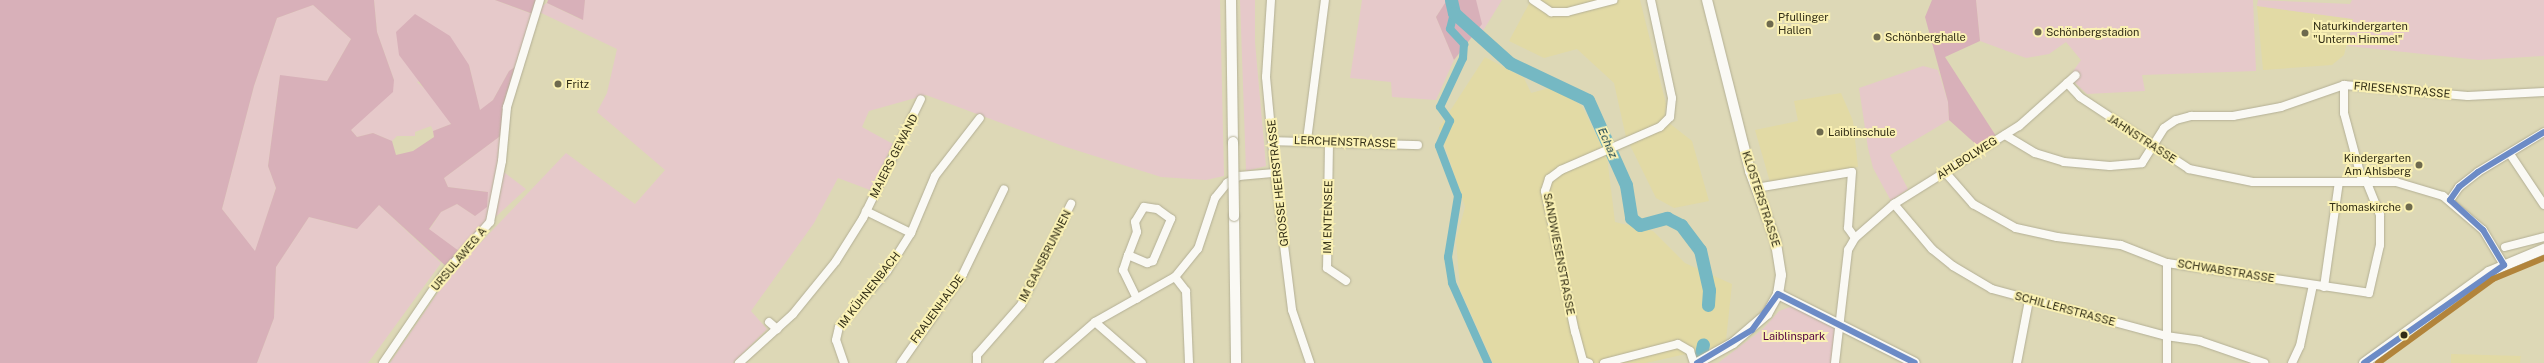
<!DOCTYPE html>
<meta charset="utf-8">
<style>
body{margin:0}
#map{position:relative;width:2544px;height:363px;overflow:hidden;background:#ddd8b6;font-family:"Public Sans",sans-serif}
div>[style]{position:absolute}
.built>*{inset:0;background:#e2daa5}
.green>*{inset:0;background:#e6c9ca}
.forest>*{inset:0;background:#d8b0b9}
.canal>*{height:8px;margin:-4px;padding:0 4px;transform-origin:4px;border-radius:4px;background:#75b8c3}
.river>*{height:13px;margin:-6.5px;padding:0 6.5px;transform-origin:6.5px;border-radius:6.5px;background:#75b8c3}
.roads{filter:drop-shadow(0 0 1px #b3af95) drop-shadow(0 0 1px #b3af95)}
.minor>*{height:8px;margin:-4px;padding:0 4px;transform-origin:4px;border-radius:4px;background:#faf9f4}
.major>*{height:10px;margin:-5px;padding:0 5px;transform-origin:5px;border-radius:5px;background:#faf9f4}
.bridges{filter:drop-shadow(0 0 1px #b3af95) drop-shadow(0 0 1px #b3af95)}
.major-bridge>*{height:10px;margin:-5px;padding:0 5px;transform-origin:5px;border-radius:5px;background:#faf9f4}
.bus-1>*{height:6px;margin:-3px;padding:0 3px;transform-origin:3px;border-radius:3px;background:#6c8bc6}
.bus-2>*{height:6px;margin:-3px;padding:0 3px;transform-origin:3px;border-radius:3px;background:#b2843b}
.dots>*{width:11px;height:11px;translate:-50% -50%;box-sizing:border-box;border:2px solid #faf1b4;border-radius:50%}
span{translate:-50% -50%;white-space:nowrap;text-align:center;line-height:1.15;-webkit-text-stroke:4px #faf1b4;paint-order:stroke}
.poi-label{font-size:11px;color:#322e16}
.left{translate:0 -50%;text-align:left}
.right{translate:-100% -50%;text-align:right}
.street-label{font-size:11px;color:#322e16}
.park-label{font-size:11px;color:#530040}
.water-label{font-size:12px;color:#16414e;font-style:italic}
</style>
<div id="map">
<div class="built">
<i style="clip-path:polygon(1531px 0,1640px 0,1666px 104px,1664px 119px,1692px 141px,1709px 201px,1674px 208px,1656px 198px,1626px 137px,1614px 83px,1577px 49px,1544px 58px,1509px 41px)"></i>
<i style="clip-path:polygon(2257px 6px,2353px 19px,2344px 55px,2332px 65px,2263px 70px)"></i>
<i style="clip-path:polygon(1485px 57px,1524px 78px,1531px 93px,1553px 87px,1582px 106px,1607px 157px,1615px 222px,1653px 231px,1685px 263px,1732px 284px,1726px 340px,1721px 346px,1646px 363px,1493px 363px,1460px 289px,1456px 240px,1465px 207px,1439px 128px)"></i>
<i style="clip-path:polygon(1841px 93px,1853px 121px,1858px 167px,1770px 182px,1755px 130px,1798px 121px,1794px 101px)"></i>
<i style="clip-path:polygon(2451px 354px,2521px 356px,2520px 363px,2451px 363px)"></i>
</div>
<div class="green">
<i style="clip-path:polygon(374px 0,495px 0,532px 14px,520px 64px,509px 71px,493px 100px,480px 111px,469px 65px,417px 82px,431px 94px,451px 124px,433px 131px,431px 126px,415px 132px,415px 136px,397px 136px,392px 141px,373px 133px,357px 137px,351px 130px,394px 80px,377px 32px)"></i>
<i style="clip-path:polygon(585px 0,1220px 0,1224px 176px,1206px 180px,1161px 177px,1063px 146px,926px 95px,869px 111px,862px 127px,893px 144px,870px 190px,838px 178px,814px 223px,751px 311px,767px 329px,733px 363px,390px 363px,449px 276px,566px 153px,635px 204px,665px 170px,597px 112px,607px 93px,617px 49px,535px 10px,547px 3px,582px 20px)"></i>
<i style="clip-path:polygon(1240px 0,1255px 0,1255px 42px,1266px 166px,1246px 171px)"></i>
<i style="clip-path:polygon(1362px 0,1447px 0,1436px 17px,1454px 60px,1436px 100px,1392px 97px,1391px 82px,1350px 78px)"></i>
<i style="clip-path:polygon(1468px 0,1502px 0,1481px 34px)"></i>
<i style="clip-path:polygon(1976px 0,2253px 0,2256px 71px,2142px 75px,2145px 91px,2087px 94px,2069px 77px,2081px 60px,2066px 42px,2049px 54px,2026px 58px,1980px 41px)"></i>
<i style="clip-path:polygon(2258px 0,2350px 4px,2352px 0,2544px 0,2544px 56px,2479px 60px,2348px 46px,2353px 19px,2257px 6px)"></i>
<i style="clip-path:polygon(313px 5px,351px 39px,327px 81px,280px 76px,268px 166px,276px 188px,255px 252px,222px 209px,254px 86px,277px 18px)"></i>
<i style="clip-path:polygon(1923px 66px,1938px 70px,1948px 102px,1949px 120px,1890px 155px,1908px 189px,1891px 201px,1873px 168px,1868px 148px,1859px 88px)"></i>
<i style="clip-path:polygon(503px 134px,501px 170px,526px 189px,490px 222px,463px 254px,429px 230px,441px 212px,457px 204px,475px 216px,488px 192px,448px 187px,444px 178px)"></i>
<i style="clip-path:polygon(379px 205px,441px 263px,368px 363px,257px 363px,274px 318px,276px 267px,309px 217px,356px 229px)"></i>
<i style="clip-path:polygon(1790px 307px,1799px 307px,1839px 327px,1835px 363px,1718px 363px,1763px 329px,1779px 311px)"></i>
</div>
<div class="forest">
<i style="clip-path:polygon(evenodd,0 0,374px 0,377px 32px,394px 80px,393px 92px,351px 130px,357px 137px,373px 133px,392px 141px,396px 155px,413px 151px,434px 137px,433px 131px,451px 124px,399px 55px,396px 32px,415px 14px,450px 36px,469px 65px,480px 110px,493px 100px,509px 71px,521px 63px,503px 134px,444px 178px,448px 187px,488px 192px,487px 207px,475px 216px,457px 204px,441px 212px,429px 229px,463px 254px,449px 269px,379px 205px,357px 229px,309px 217px,276px 267px,274px 318px,257px 363px,0 363px,0 0,313px 5px,351px 39px,327px 81px,280px 75px,268px 166px,276px 188px,255px 251px,222px 209px,254px 86px,277px 18px,313px 5px)"></i>
<i style="clip-path:polygon(495px 0,540px 0,533px 14px)"></i>
<i style="clip-path:polygon(548px 0,585px 0,583px 20px,547px 3px)"></i>
<i style="clip-path:polygon(1447px 0,1476px 0,1482px 24px,1454px 60px,1436px 17px)"></i>
<i style="clip-path:polygon(1932px 0,1976px 0,1980px 41px,1945px 57px,1996px 136px,1979px 147px,1949px 120px,1948px 102px,1925px 17px)"></i>
</div>
<div class="canal">
<i style="left:1454px;top:13px;width:16px;rotate:104deg"></i>
<i style="left:1450px;top:29px;width:21px;rotate:47deg"></i>
<i style="left:1464px;top:44px;width:14px;rotate:94deg"></i>
<i style="left:1463px;top:58px;width:54px;rotate:115.1deg"></i>
<i style="left:1440px;top:107px;width:17px;rotate:54deg"></i>
<i style="left:1450px;top:121px;width:27px;rotate:114deg"></i>
<i style="left:1439px;top:146px;width:53px;rotate:69.2deg"></i>
<i style="left:1458px;top:196px;width:62px;rotate:99.3deg"></i>
<i style="left:1448px;top:257px;width:26px;rotate:81deg"></i>
<i style="left:1452px;top:283px;width:88px;rotate:65.8deg"></i>
</div>
<div class="river">
<i style="left:1451px;top:0;width:13px;rotate:77deg"></i>
<i style="left:1454px;top:13px;width:75px;rotate:41.8deg"></i>
<i style="left:1510px;top:63px;width:86px;rotate:25.4deg"></i>
<i style="left:1588px;top:100px;width:93px;rotate:65.9deg"></i>
<i style="left:1626px;top:185px;width:33px;rotate:81deg"></i>
<i style="left:1631px;top:218px;width:11px;rotate:38deg"></i>
<i style="left:1640px;top:225px;width:28px;rotate:-15deg"></i>
<i style="left:1667px;top:218px;width:16px;rotate:27deg"></i>
<i style="left:1681px;top:225px;width:31px;rotate:53deg"></i>
<i style="left:1700px;top:250px;width:41px;rotate:77.3deg"></i>
<i style="left:1709px;top:290px;width:15px;rotate:94deg"></i>
<i style="left:1699px;top:363px;width:19px;rotate:-78deg"></i>
</div>
<div class="roads">
<div class="minor">
<i style="left:1271px;top:0;width:77px;rotate:93.7deg"></i>
<i style="left:1266px;top:77px;width:96px;rotate:84.6deg"></i>
<i style="left:1275px;top:173px;width:138px;rotate:82.9deg"></i>
<i style="left:1292px;top:310px;width:56px;rotate:71.2deg"></i>
<i style="left:1533px;top:0;width:22px;rotate:34deg"></i>
<i style="left:1551px;top:12px;width:16px"></i>
<i style="left:1567px;top:12px;width:48px;rotate:-14.6deg"></i>
<i style="left:2067px;top:83px;width:19px;rotate:47deg"></i>
<i style="left:2080px;top:97px;width:131px;rotate:33.4deg"></i>
<i style="left:2189px;top:169px;width:65px;rotate:11.5deg"></i>
<i style="left:2253px;top:182px;width:143px"></i>
<i style="left:2396px;top:182px;width:49px;rotate:16.6deg"></i>
<i style="left:2443px;top:196px;width:52px;rotate:40.4deg"></i>
<i style="left:2483px;top:230px;width:41px;rotate:59deg"></i>
<i style="left:2344px;top:85px;width:28px;rotate:90deg"></i>
<i style="left:2344px;top:113px;width:69px;rotate:75deg"></i>
<i style="left:2005px;top:135px;width:35px;rotate:31deg"></i>
<i style="left:2035px;top:153px;width:30px;rotate:17deg"></i>
<i style="left:2064px;top:162px;width:46px;rotate:5deg"></i>
<i style="left:2110px;top:166px;width:32px;rotate:-5deg"></i>
<i style="left:2142px;top:163px;width:41px;rotate:-57.8deg"></i>
<i style="left:2164px;top:128px;width:14px;rotate:-34deg"></i>
<i style="left:2176px;top:120px;width:16px;rotate:-15deg"></i>
<i style="left:2191px;top:116px;width:42px"></i>
<i style="left:2233px;top:116px;width:49px;rotate:-10.6deg"></i>
<i style="left:2281px;top:107px;width:67px;rotate:-19.2deg"></i>
<i style="left:2344px;top:85px;width:124px;rotate:5.1deg"></i>
<i style="left:2468px;top:96px;width:76px;rotate:-3deg"></i>
<i style="left:1307px;top:140px;width:141px;rotate:-82.7deg"></i>
<i style="left:1272px;top:141px;width:146px;rotate:1.6deg"></i>
<i style="left:1329px;top:143px;width:125px;rotate:90.9deg"></i>
<i style="left:1327px;top:268px;width:23px;rotate:34deg"></i>
<i style="left:2510px;top:154px;width:61px;rotate:56.3deg"></i>
<i style="left:1945px;top:172px;width:43px;rotate:48.8deg"></i>
<i style="left:1973px;top:204px;width:49px;rotate:29.2deg"></i>
<i style="left:2016px;top:228px;width:42px;rotate:12.4deg"></i>
<i style="left:2057px;top:237px;width:64px;rotate:7.1deg"></i>
<i style="left:2121px;top:245px;width:49px;rotate:21.4deg"></i>
<i style="left:2167px;top:263px;width:204px;rotate:8.4deg"></i>
<i style="left:2369px;top:293px;width:49px;rotate:-77.1deg"></i>
<i style="left:2380px;top:245px;width:30px;rotate:-90deg"></i>
<i style="left:2380px;top:215px;width:38px;rotate:-112deg"></i>
<i style="left:1756px;top:188px;width:97px;rotate:-9.5deg"></i>
<i style="left:1852px;top:172px;width:56px;rotate:94.1deg"></i>
<i style="left:1848px;top:228px;width:12px;rotate:55deg"></i>
<i style="left:2450px;top:200px;width:16px;rotate:-55deg"></i>
<i style="left:2459px;top:187px;width:24px;rotate:-38deg"></i>
<i style="left:2478px;top:172px;width:77px;rotate:-31.2deg"></i>
<i style="left:1894px;top:204px;width:59px;rotate:49.8deg"></i>
<i style="left:1932px;top:249px;width:27px;rotate:39deg"></i>
<i style="left:1953px;top:266px;width:45px;rotate:30.5deg"></i>
<i style="left:1992px;top:289px;width:180px;rotate:15.1deg"></i>
<i style="left:2166px;top:336px;width:34px;rotate:8deg"></i>
<i style="left:2200px;top:341px;width:68px;rotate:19deg"></i>
<i style="left:866px;top:211px;width:50px;rotate:26.1deg"></i>
<i style="left:2505px;top:247px;width:40px;rotate:-14.4deg"></i>
<i style="left:1128px;top:255px;width:21px;rotate:23deg"></i>
<i style="left:1147px;top:263px;width:6px;rotate:-18deg"></i>
<i style="left:1153px;top:261px;width:46px;rotate:-66.8deg"></i>
<i style="left:1171px;top:219px;width:17px;rotate:-144deg"></i>
<i style="left:1157px;top:209px;width:13px;rotate:-171deg"></i>
<i style="left:1144px;top:207px;width:17px;rotate:121deg"></i>
<i style="left:1135px;top:222px;width:10px;rotate:79deg"></i>
<i style="left:1137px;top:232px;width:25px;rotate:111deg"></i>
<i style="left:1128px;top:255px;width:16px;rotate:108deg"></i>
<i style="left:1123px;top:270px;width:32px;rotate:64deg"></i>
<i style="left:2167px;top:263px;width:100px;rotate:90deg"></i>
<i style="left:1175px;top:277px;width:18px;rotate:52deg"></i>
<i style="left:1186px;top:291px;width:72px;rotate:87.6deg"></i>
<i style="left:2324px;top:287px;width:106px;rotate:-81.9deg"></i>
<i style="left:769px;top:322px;width:11px;rotate:41deg"></i>
<i style="left:1095px;top:322px;width:62px;rotate:41.1deg"></i>
<i style="left:383px;top:363px;width:107px;rotate:-55.7deg"></i>
<i style="left:443px;top:275px;width:71px;rotate:-48.4deg"></i>
<i style="left:490px;top:222px;width:62px;rotate:-78.9deg"></i>
<i style="left:502px;top:161px;width:54px;rotate:-84.7deg"></i>
<i style="left:507px;top:107px;width:112px;rotate:-72.9deg"></i>
<i style="left:739px;top:363px;width:73px;rotate:-42.2deg"></i>
<i style="left:793px;top:314px;width:68px;rotate:-50.9deg"></i>
<i style="left:836px;top:261px;width:51px;rotate:-57.9deg"></i>
<i style="left:863px;top:218px;width:132px;rotate:-64deg"></i>
<i style="left:844px;top:363px;width:24px;rotate:-109deg"></i>
<i style="left:836px;top:340px;width:13px;rotate:-77deg"></i>
<i style="left:839px;top:327px;width:74px;rotate:-49.4deg"></i>
<i style="left:887px;top:271px;width:45px;rotate:-57.7deg"></i>
<i style="left:911px;top:233px;width:62px;rotate:-67.2deg"></i>
<i style="left:935px;top:176px;width:73px;rotate:-52.2deg"></i>
<i style="left:901px;top:363px;width:108px;rotate:-55.1deg"></i>
<i style="left:963px;top:274px;width:94px;rotate:-64.2deg"></i>
<i style="left:977px;top:363px;width:8px;rotate:-90deg"></i>
<i style="left:977px;top:355px;width:67px;rotate:-48.7deg"></i>
<i style="left:1021px;top:305px;width:113px;rotate:-63.7deg"></i>
<i style="left:1048px;top:363px;width:62px;rotate:-41.1deg"></i>
<i style="left:1095px;top:322px;width:92px;rotate:-29.4deg"></i>
<i style="left:1175px;top:277px;width:36px;rotate:-51deg"></i>
<i style="left:1198px;top:249px;width:54px;rotate:-71.6deg"></i>
<i style="left:1215px;top:198px;width:19px;rotate:-51deg"></i>
<i style="left:1227px;top:183px;width:14px;rotate:-30deg"></i>
<i style="left:1239px;top:176px;width:36px;rotate:-5deg"></i>
<i style="left:1589px;top:363px;width:6px;rotate:-162deg"></i>
<i style="left:1583px;top:361px;width:30px;rotate:-105deg"></i>
<i style="left:1575px;top:332px;width:144px;rotate:-102deg"></i>
<i style="left:1545px;top:191px;width:13px;rotate:-72deg"></i>
<i style="left:1549px;top:179px;width:15px;rotate:-37deg"></i>
<i style="left:1561px;top:170px;width:108px;rotate:-23.5deg"></i>
<i style="left:1660px;top:127px;width:14px;rotate:-45deg"></i>
<i style="left:1670px;top:117px;width:19px;rotate:-84deg"></i>
<i style="left:1672px;top:98px;width:100px;rotate:-102.1deg"></i>
<i style="left:1604px;top:363px;width:76px;rotate:-14.4deg"></i>
<i style="left:1678px;top:344px;width:14px;rotate:30deg"></i>
<i style="left:1690px;top:351px;width:13px;rotate:72deg"></i>
<i style="left:1835px;top:363px;width:114px;rotate:-83.4deg"></i>
<i style="left:1848px;top:250px;width:14px;rotate:-60deg"></i>
<i style="left:1855px;top:238px;width:52px;rotate:-41.1deg"></i>
<i style="left:1894px;top:204px;width:147px;rotate:-32deg"></i>
<i style="left:2019px;top:126px;width:76px;rotate:-41.8deg"></i>
<i style="left:2017px;top:363px;width:64px;rotate:-79.2deg"></i>
<i style="left:2292px;top:363px;width:19px;rotate:-65deg"></i>
<i style="left:2300px;top:346px;width:62px;rotate:-78deg"></i>
</div>
<div class="major">
<i style="left:1231px;top:0;width:142px;rotate:89.2deg"></i>
<i style="left:1234px;top:216px;width:147px;rotate:89.2deg"></i>
<i style="left:1778px;top:294px;width:153px;rotate:26.7deg"></i>
<i style="left:1697px;top:363px;width:41px;rotate:-29.1deg"></i>
<i style="left:1733px;top:343px;width:45px;rotate:-40.5deg"></i>
<i style="left:1767px;top:314px;width:23px;rotate:-61deg"></i>
<i style="left:1778px;top:294px;width:19px;rotate:-81deg"></i>
<i style="left:1781px;top:275px;width:36px;rotate:-99deg"></i>
<i style="left:1775px;top:239px;width:72px;rotate:-110.2deg"></i>
<i style="left:1750px;top:171px;width:176px;rotate:-104.1deg"></i>
<i style="left:2364px;top:363px;width:155px;rotate:-36.1deg"></i>
<i style="left:2489px;top:272px;width:60px;rotate:-22.7deg"></i>
</div>
</div>
<div class="bridges">
<div class="major-bridge">
<i style="left:1233px;top:142px;width:74px;rotate:89.2deg"></i>
</div>
</div>
<div class="bus-1">
<i style="left:2450px;top:200px;width:16px;rotate:-55deg"></i>
<i style="left:2459px;top:187px;width:24px;rotate:-38deg"></i>
<i style="left:2478px;top:172px;width:77px;rotate:-31.2deg"></i>
<i style="left:2450px;top:200px;width:45px;rotate:42.3deg"></i>
<i style="left:2483px;top:230px;width:41px;rotate:59deg"></i>
<i style="left:1778px;top:294px;width:153px;rotate:26.7deg"></i>
<i style="left:1697px;top:363px;width:64px;rotate:-31deg"></i>
<i style="left:1752px;top:330px;width:44px;rotate:-54.2deg"></i>
<i style="left:2364px;top:363px;width:171px;rotate:-35deg"></i>
</div>
<div class="bus-2">
<i style="left:2378px;top:363px;width:142px;rotate:-36.1deg"></i>
<i style="left:2493px;top:279px;width:55px;rotate:-22.4deg"></i>
</div>
<div class="dots">
<i style="left:1770px;top:24px;background:#6e6a4e"></i>
<i style="left:2038px;top:32px;background:#6e6a4e"></i>
<i style="left:2305px;top:33px;background:#6e6a4e"></i>
<i style="left:1877px;top:37px;background:#6e6a4e"></i>
<i style="left:558px;top:84px;background:#6e6a4e"></i>
<i style="left:1820px;top:132px;background:#6e6a4e"></i>
<i style="left:2419px;top:165px;background:#6e6a4e"></i>
<i style="left:2409px;top:207px;background:#6e6a4e"></i>
<i style="left:2404px;top:335px;background:#322e16"></i>
</div>
<div class="poi-label">
<span class="left" style="left:1778px;top:24px">Pfullinger<br>Hallen</span>
<span class="left" style="left:2313px;top:33px">Naturkindergarten<br>"Unterm Himmel"</span>
<span class="left" style="left:2046px;top:32px">Schönbergstadion</span>
<span class="left" style="left:1885px;top:37px">Schönberghalle</span>
<span class="left" style="left:566px;top:84px">Fritz</span>
<span class="left" style="left:1828px;top:132px">Laiblinschule</span>
<span class="right" style="left:2411px;top:165px">Kindergarten<br>Am Ahlsberg</span>
<span class="right" style="left:2401px;top:207px">Thomaskirche</span>
</div>
<div class="street-label">
<span style="left:2402px;top:90px;rotate:5deg">FRIESENSTRASSE</span>
<span style="left:2142px;top:139px;rotate:33deg">JAHNSTRASSE</span>
<span style="left:1345px;top:142px;rotate:2deg">LERCHENSTRASSE</span>
<span style="left:894px;top:156px;rotate:-63deg">MAIERS GEWAND</span>
<span style="left:1967px;top:158px;rotate:-32deg">AHLBOLWEG</span>
<span style="left:1278px;top:183px;rotate:-96deg">GROSSE HEERSTRASSE</span>
<span style="left:1761px;top:199px;rotate:72deg">KLOSTERSTRASSE</span>
<span style="left:1328px;top:217px;rotate:-89deg">IM ENTENSEE</span>
<span style="left:1559px;top:254px;rotate:79deg">SANDWIESENSTRASSE</span>
<span style="left:1045px;top:256px;rotate:-63deg">IM GANSBRUNNEN</span>
<span style="left:459px;top:259px;rotate:-50deg">URSULAWEG A</span>
<span style="left:2226px;top:271px;rotate:9deg">SCHWABSTRASSE</span>
<span style="left:869px;top:290px;rotate:-52deg">IM KÜHNENBACH</span>
<span style="left:937px;top:309px;rotate:-54deg">FRAUENHALDE</span>
<span style="left:2065px;top:309px;rotate:15deg">SCHILLERSTRASSE</span>
</div>
<div class="park-label">
<span style="left:1794px;top:336px">Laiblinspark</span>
</div>
<div class="water-label">
<span style="left:1607px;top:143px;rotate:66deg">Echaz</span>
</div>
</div>
